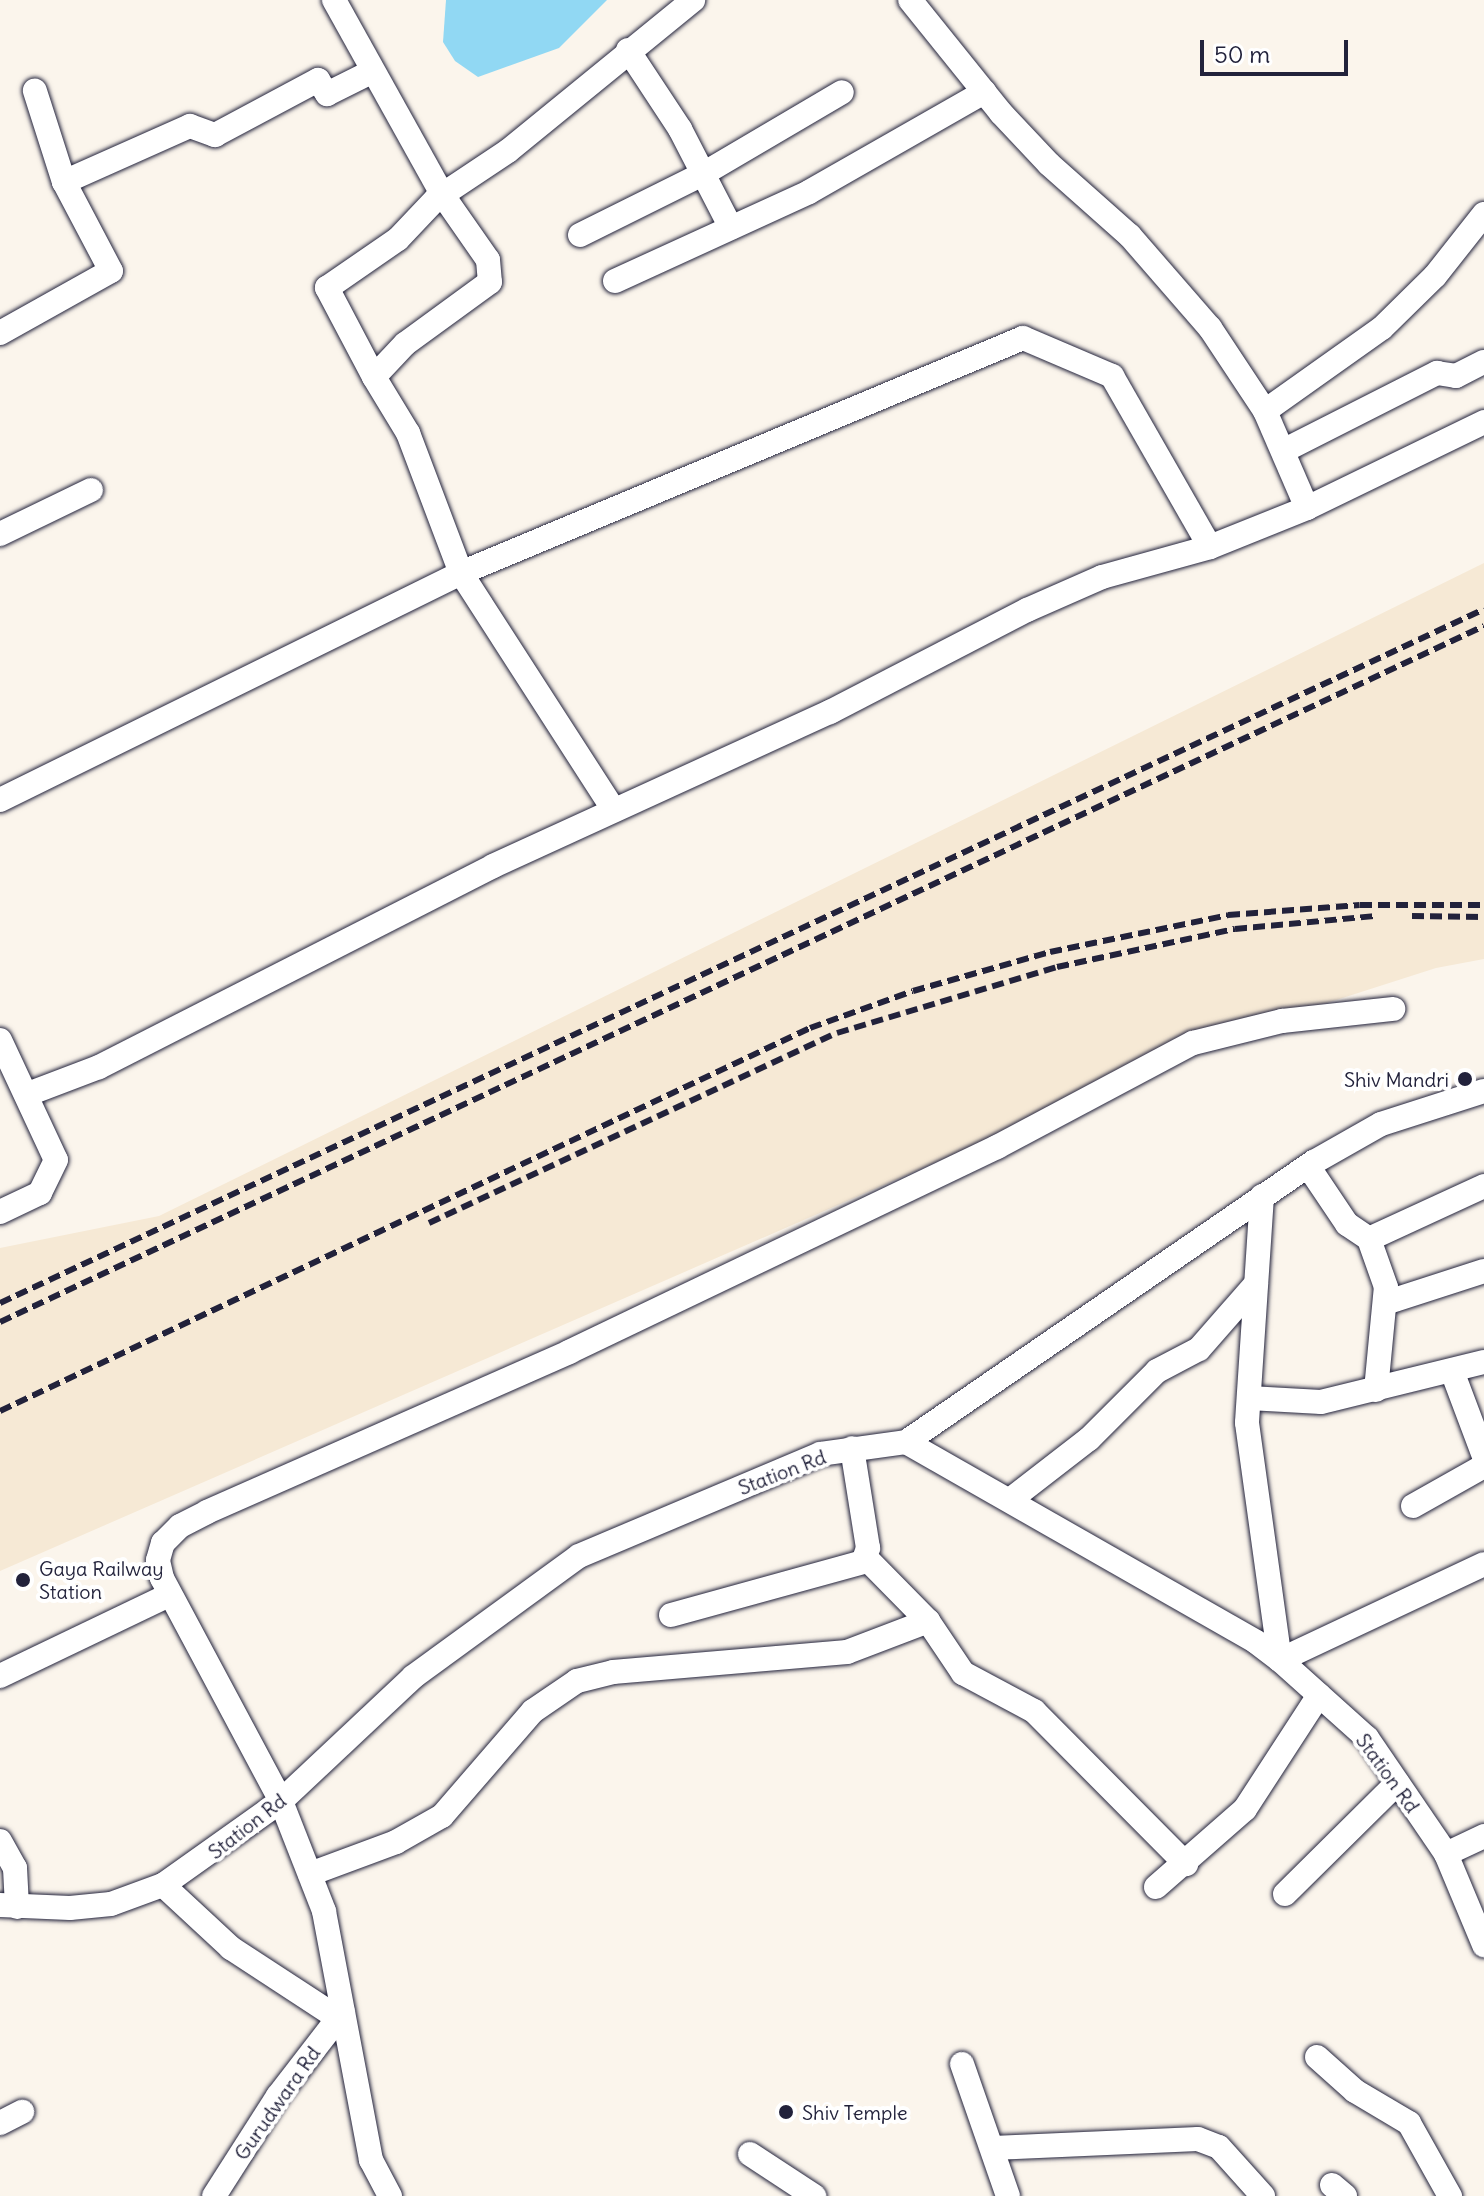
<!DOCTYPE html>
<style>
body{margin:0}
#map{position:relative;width:1484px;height:2196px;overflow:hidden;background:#fbf5ec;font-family:Delius,sans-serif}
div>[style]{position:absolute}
.built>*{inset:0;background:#f6e9d5}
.water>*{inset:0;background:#91d8f3}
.roads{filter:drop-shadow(0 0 2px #22223b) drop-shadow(0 0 2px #22223b)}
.minor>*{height:24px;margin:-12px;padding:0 12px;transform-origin:12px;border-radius:12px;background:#fff}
.rail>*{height:6px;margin-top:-3px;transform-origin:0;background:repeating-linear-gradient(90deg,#22223b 0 12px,transparent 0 18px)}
.dots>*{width:22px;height:22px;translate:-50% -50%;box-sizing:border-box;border:4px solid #fff;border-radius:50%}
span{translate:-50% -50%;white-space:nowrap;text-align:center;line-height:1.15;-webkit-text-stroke:8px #fff;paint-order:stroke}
.poi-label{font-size:20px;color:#22223b}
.right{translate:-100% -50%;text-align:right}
.left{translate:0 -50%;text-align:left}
.street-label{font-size:20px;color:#22223b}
.scale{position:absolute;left:1200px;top:40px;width:148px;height:36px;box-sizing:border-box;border:4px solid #22223b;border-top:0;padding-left:10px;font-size:24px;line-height:28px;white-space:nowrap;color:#22223b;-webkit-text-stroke:6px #fff;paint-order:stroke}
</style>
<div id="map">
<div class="built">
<i style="clip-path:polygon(1484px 563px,1484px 959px,1436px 968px,1227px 1035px,0 1571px,0 1248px,159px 1216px)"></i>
</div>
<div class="water">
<i style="clip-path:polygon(446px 0,607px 0,559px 48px,478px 77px,455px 61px,443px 42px)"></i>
</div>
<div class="roads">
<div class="minor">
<i style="left:334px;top:0;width:222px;rotate:60.9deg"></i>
<i style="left:442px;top:194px;width:80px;rotate:55.1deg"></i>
<i style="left:488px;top:260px;width:22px;rotate:85deg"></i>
<i style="left:490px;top:282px;width:105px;rotate:143.9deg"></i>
<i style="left:405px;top:344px;width:45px;rotate:133.2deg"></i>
<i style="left:374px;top:377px;width:66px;rotate:58.7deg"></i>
<i style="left:408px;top:433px;width:150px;rotate:69.3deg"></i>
<i style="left:461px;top:573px;width:282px;rotate:57.2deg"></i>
<i style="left:628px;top:50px;width:95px;rotate:56.6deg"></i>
<i style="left:680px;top:129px;width:111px;rotate:62.7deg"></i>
<i style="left:64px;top:182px;width:138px;rotate:-24deg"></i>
<i style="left:190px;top:126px;width:27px;rotate:20deg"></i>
<i style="left:215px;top:135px;width:117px;rotate:-28.1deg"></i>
<i style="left:318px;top:80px;width:17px;rotate:57deg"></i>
<i style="left:327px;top:94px;width:51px;rotate:-26.6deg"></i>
<i style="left:580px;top:235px;width:137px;rotate:-26.4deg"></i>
<i style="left:703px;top:174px;width:161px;rotate:-30.5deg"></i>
<i style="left:615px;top:281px;width:213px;rotate:-24.6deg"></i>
<i style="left:809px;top:192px;width:202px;rotate:-29.7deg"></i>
<i style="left:0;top:333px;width:127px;rotate:-29.2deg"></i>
<i style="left:111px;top:271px;width:101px;rotate:-117.8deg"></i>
<i style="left:64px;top:182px;width:96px;rotate:-107.7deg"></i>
<i style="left:374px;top:377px;width:101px;rotate:-117.8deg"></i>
<i style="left:327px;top:288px;width:86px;rotate:-34.6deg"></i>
<i style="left:398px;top:239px;width:55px;rotate:-46.5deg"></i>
<i style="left:436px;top:199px;width:87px;rotate:-33.7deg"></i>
<i style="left:508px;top:151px;width:239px;rotate:-39.2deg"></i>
<i style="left:1265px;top:411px;width:143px;rotate:-35.4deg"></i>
<i style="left:1382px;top:328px;width:74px;rotate:-44.5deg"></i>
<i style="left:1435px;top:276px;width:79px;rotate:-51.7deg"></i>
<i style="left:1283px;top:451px;width:173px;rotate:-26.9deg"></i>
<i style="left:1437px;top:373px;width:19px;rotate:9deg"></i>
<i style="left:1456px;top:376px;width:31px;rotate:-27deg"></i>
<i style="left:1307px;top:508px;width:197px;rotate:-25.9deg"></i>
<i style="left:0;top:534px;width:101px;rotate:-25.8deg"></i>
<i style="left:0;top:800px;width:514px;rotate:-26.22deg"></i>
<i style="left:461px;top:573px;width:609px;rotate:-22.69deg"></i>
<i style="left:1023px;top:338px;width:97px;rotate:23.1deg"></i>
<i style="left:1112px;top:376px;width:197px;rotate:60.2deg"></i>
<i style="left:0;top:1040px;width:132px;rotate:65deg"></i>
<i style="left:56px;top:1160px;width:37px;rotate:116deg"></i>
<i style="left:40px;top:1193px;width:44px;rotate:154.6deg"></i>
<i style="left:28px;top:1094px;width:76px;rotate:-20.8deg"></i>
<i style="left:99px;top:1067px;width:442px;rotate:-27deg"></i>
<i style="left:493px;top:866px;width:371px;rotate:-24.6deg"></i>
<i style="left:830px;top:712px;width:222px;rotate:-27.4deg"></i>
<i style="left:1027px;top:610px;width:82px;rotate:-23.7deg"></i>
<i style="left:1102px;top:577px;width:112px;rotate:-15.5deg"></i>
<i style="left:1210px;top:547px;width:105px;rotate:-21.9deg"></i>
<i style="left:1307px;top:508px;width:106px;rotate:-113.4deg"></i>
<i style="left:1265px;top:411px;width:100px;rotate:-123.5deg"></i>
<i style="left:1210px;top:328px;width:122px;rotate:-131deg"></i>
<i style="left:1130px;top:236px;width:108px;rotate:-138.4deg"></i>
<i style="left:1049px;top:164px;width:70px;rotate:-133.3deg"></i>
<i style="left:1001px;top:113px;width:145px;rotate:-128.8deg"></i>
<i style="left:1308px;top:1166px;width:70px;rotate:56.1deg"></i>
<i style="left:1347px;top:1224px;width:27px;rotate:34deg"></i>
<i style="left:1262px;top:1196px;width:227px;rotate:93.8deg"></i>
<i style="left:1247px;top:1423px;width:239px;rotate:82.1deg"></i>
<i style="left:1280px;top:1660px;width:225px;rotate:-25.2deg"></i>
<i style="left:1385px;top:1303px;width:104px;rotate:-17.9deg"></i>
<i style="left:1452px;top:1371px;width:91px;rotate:69.4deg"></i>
<i style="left:1376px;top:1390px;width:103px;rotate:-84.5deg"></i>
<i style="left:1386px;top:1287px;width:51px;rotate:-109.5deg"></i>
<i style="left:1369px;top:1239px;width:127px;rotate:-24.7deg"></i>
<i style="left:1249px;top:1398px;width:72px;rotate:3.2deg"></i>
<i style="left:1321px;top:1402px;width:168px;rotate:-13.8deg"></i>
<i style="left:906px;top:1442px;width:495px;rotate:-34.5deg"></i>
<i style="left:1314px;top:1162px;width:77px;rotate:-29.6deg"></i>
<i style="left:1381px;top:1124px;width:108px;rotate:-17.8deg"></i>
<i style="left:1010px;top:1500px;width:100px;rotate:-37.7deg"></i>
<i style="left:1089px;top:1439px;width:96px;rotate:-45deg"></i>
<i style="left:1157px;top:1371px;width:47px;rotate:-27.6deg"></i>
<i style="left:1199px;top:1349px;width:86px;rotate:-48.8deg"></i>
<i style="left:1413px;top:1506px;width:81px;rotate:-29.4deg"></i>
<i style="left:866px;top:1558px;width:88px;rotate:45.5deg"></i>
<i style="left:928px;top:1621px;width:63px;rotate:56.1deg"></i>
<i style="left:963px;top:1673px;width:81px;rotate:28.2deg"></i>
<i style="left:1034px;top:1711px;width:216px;rotate:45.2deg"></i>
<i style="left:671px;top:1615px;width:199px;rotate:-15.4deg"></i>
<i style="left:863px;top:1562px;width:15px;rotate:-70deg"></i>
<i style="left:868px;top:1548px;width:101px;rotate:-99.1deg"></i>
<i style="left:0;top:1676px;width:187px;rotate:-25.6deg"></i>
<i style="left:0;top:1841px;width:31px;rotate:61deg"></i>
<i style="left:15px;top:1868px;width:39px;rotate:87deg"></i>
<i style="left:1446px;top:1854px;width:42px;rotate:-25.3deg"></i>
<i style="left:310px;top:1874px;width:92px;rotate:-20.4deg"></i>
<i style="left:396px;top:1842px;width:53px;rotate:-29.5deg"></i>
<i style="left:442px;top:1816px;width:139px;rotate:-49.1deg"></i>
<i style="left:533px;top:1711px;width:53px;rotate:-34.3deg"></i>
<i style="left:577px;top:1681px;width:37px;rotate:-14deg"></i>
<i style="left:613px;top:1672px;width:235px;rotate:-4.9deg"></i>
<i style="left:847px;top:1652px;width:87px;rotate:-20.9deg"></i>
<i style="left:163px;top:1885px;width:93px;rotate:42.8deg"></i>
<i style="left:231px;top:1948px;width:128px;rotate:33.2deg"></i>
<i style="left:1156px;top:1887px;width:118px;rotate:-41.2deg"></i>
<i style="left:1245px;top:1809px;width:136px;rotate:-57deg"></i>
<i style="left:1285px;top:1894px;width:158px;rotate:-44.7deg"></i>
<i style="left:0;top:1905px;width:70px;rotate:2.5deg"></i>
<i style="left:70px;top:1908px;width:41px;rotate:-5.6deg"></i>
<i style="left:111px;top:1904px;width:55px;rotate:-20.1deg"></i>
<i style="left:163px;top:1885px;width:145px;rotate:-35.4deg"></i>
<i style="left:281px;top:1801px;width:181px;rotate:-43.2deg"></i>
<i style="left:413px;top:1677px;width:205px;rotate:-36.1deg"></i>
<i style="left:579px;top:1556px;width:262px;rotate:-22.9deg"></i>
<i style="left:820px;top:1454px;width:87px;rotate:-7.9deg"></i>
<i style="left:906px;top:1442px;width:403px;rotate:29.7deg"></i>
<i style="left:1256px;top:1642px;width:30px;rotate:37deg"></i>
<i style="left:1280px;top:1660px;width:117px;rotate:41.9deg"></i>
<i style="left:1367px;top:1738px;width:140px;rotate:55.7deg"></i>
<i style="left:1446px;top:1854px;width:99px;rotate:67.3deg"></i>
<i style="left:1317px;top:2057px;width:51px;rotate:41.8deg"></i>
<i style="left:1355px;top:2091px;width:63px;rotate:30.7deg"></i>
<i style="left:1409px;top:2123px;width:84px;rotate:60.7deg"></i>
<i style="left:962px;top:2064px;width:140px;rotate:70.8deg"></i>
<i style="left:0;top:2123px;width:25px;rotate:-27deg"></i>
<i style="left:993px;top:2148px;width:205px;rotate:-2.5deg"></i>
<i style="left:1198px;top:2139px;width:22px;rotate:21deg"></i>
<i style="left:1219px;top:2147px;width:66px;rotate:48.1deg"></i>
<i style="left:750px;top:2154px;width:77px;rotate:33.3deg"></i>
<i style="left:1332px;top:2185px;width:17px;rotate:40deg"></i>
<i style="left:214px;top:2196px;width:119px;rotate:-57.4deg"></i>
<i style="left:278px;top:2096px;width:106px;rotate:-52.3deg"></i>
<i style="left:390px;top:2196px;width:41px;rotate:-117.8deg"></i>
<i style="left:371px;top:2160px;width:253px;rotate:-100.7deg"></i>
<i style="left:324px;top:1911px;width:118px;rotate:-111.4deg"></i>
<i style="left:281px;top:1801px;width:253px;rotate:-118.1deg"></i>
<i style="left:162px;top:1578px;width:18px;rotate:-103deg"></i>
<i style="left:158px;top:1560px;width:18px;rotate:-74deg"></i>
<i style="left:163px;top:1543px;width:24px;rotate:-45deg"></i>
<i style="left:180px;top:1526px;width:30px;rotate:-27deg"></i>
<i style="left:207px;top:1512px;width:396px;rotate:-23.8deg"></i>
<i style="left:569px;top:1352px;width:475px;rotate:-25.6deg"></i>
<i style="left:997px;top:1147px;width:222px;rotate:-28deg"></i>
<i style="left:1193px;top:1043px;width:92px;rotate:-13.9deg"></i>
<i style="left:1282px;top:1021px;width:112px;rotate:-6.2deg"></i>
</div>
</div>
<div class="rail">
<i style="left:1412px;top:916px;width:72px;rotate:0.8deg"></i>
<i style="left:429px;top:1223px;width:450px;rotate:-25deg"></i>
<i style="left:837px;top:1033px;width:230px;rotate:-16.7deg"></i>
<i style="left:1057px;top:967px;width:182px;rotate:-12.1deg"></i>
<i style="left:1235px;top:929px;width:142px;rotate:-5.3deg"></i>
<i style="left:0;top:1303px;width:1638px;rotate:-25.06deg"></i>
<i style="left:0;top:1322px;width:1639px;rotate:-25.13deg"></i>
<i style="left:0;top:1411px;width:896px;rotate:-25.31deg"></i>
<i style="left:810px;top:1028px;width:109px;rotate:-19.8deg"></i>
<i style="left:913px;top:991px;width:142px;rotate:-15.9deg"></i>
<i style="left:1050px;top:952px;width:182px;rotate:-11.7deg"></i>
<i style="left:1228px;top:915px;width:132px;rotate:-4.3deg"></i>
<i style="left:1360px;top:905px;width:124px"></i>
</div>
<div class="dots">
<i style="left:1465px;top:1079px;background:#22223b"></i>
<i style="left:23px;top:1580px;background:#22223b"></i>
<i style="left:786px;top:2112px;background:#22223b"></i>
</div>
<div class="poi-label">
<span class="right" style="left:1449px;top:1079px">Shiv Mandri</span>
<span class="left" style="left:39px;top:1580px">Gaya Railway<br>Station</span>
<span class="left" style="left:802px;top:2112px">Shiv Temple</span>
</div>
<div class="street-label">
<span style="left:782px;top:1472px;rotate:-21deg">Station Rd</span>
<span style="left:1388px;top:1773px;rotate:54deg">Station Rd</span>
<span style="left:247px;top:1826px;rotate:-38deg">Station Rd</span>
<span style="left:277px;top:2103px;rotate:-55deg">Gurudwara Rd</span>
</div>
<div class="scale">50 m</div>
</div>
